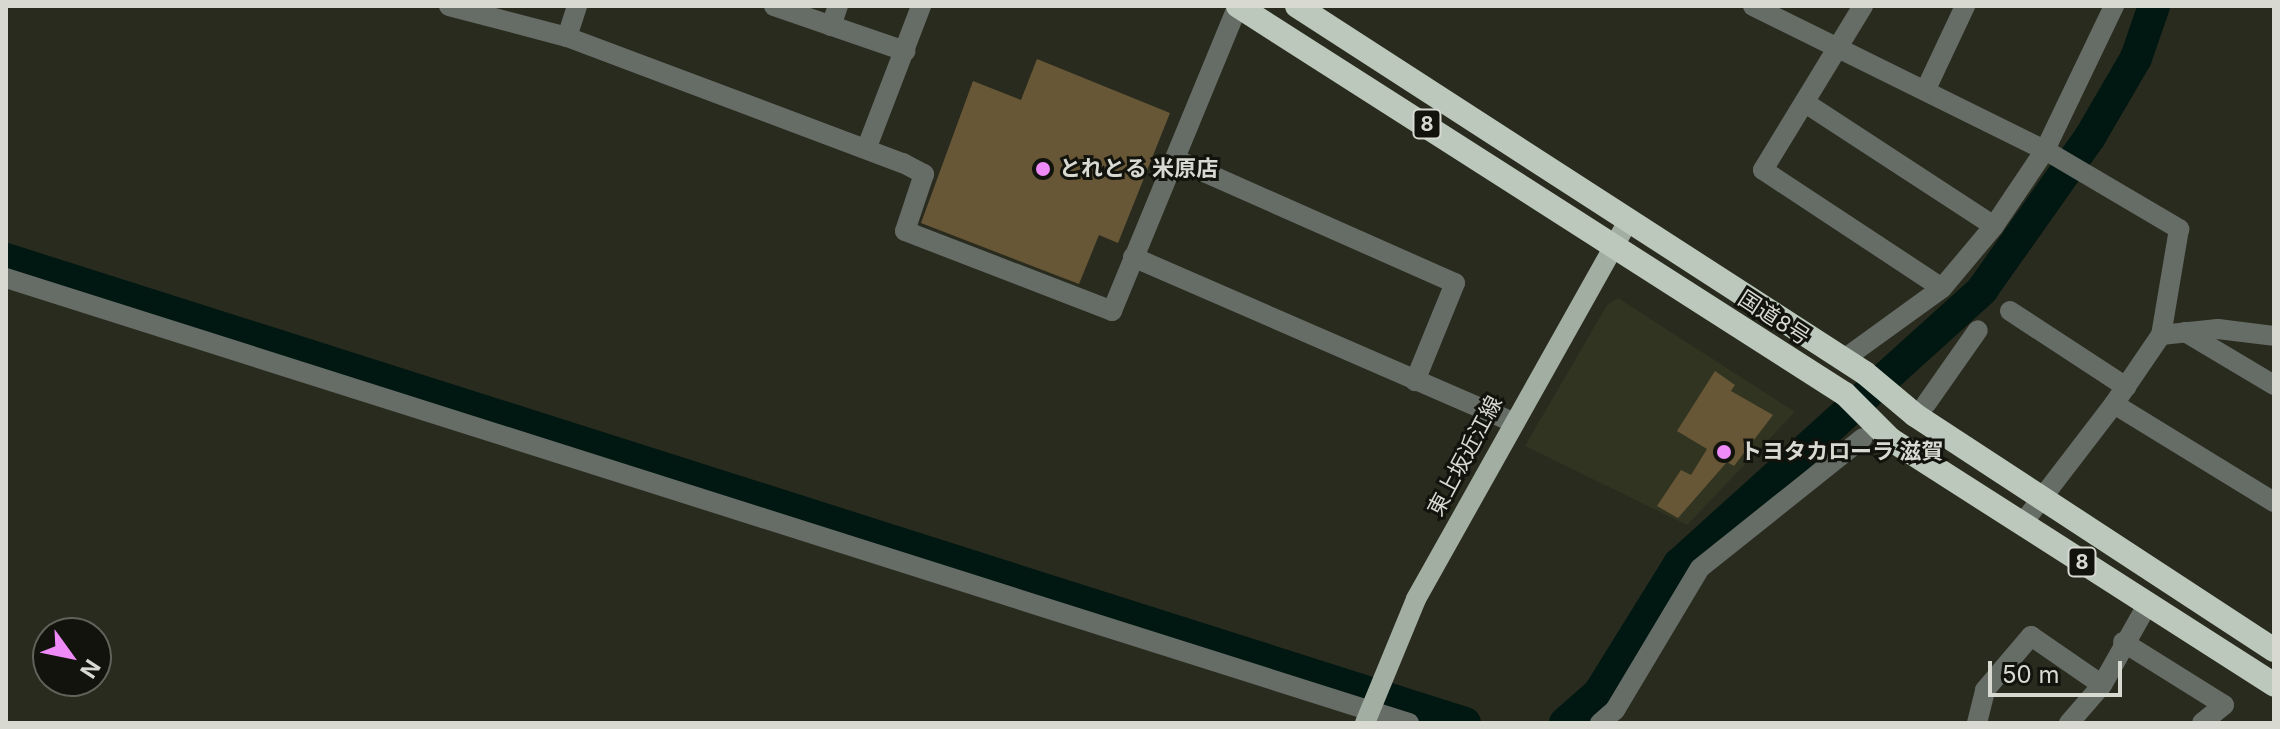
<!DOCTYPE html>
<meta charset="utf-8">
<style>
body{margin:0}
#map{position:relative;width:2280px;height:729px;overflow:hidden;background:#292b1e;font-family:Inter,"Noto Sans JP",sans-serif}
div>[style]{position:absolute}
.built>*{inset:0;background:#313420}
.river>*{height:32px;margin:-16px;padding:0 16px;transform-origin:16px;border-radius:16px;background:#011712}
.building>*{inset:0;background:#675736}
.minor>*{height:20px;margin:-10px;padding:0 10px;transform-origin:10px;border-radius:10px;background:#666c66}
.major>*{height:20px;margin:-10px;padding:0 10px;transform-origin:10px;border-radius:10px;background:#a3aea3}
.highway>*{height:24px;margin:-12px;padding:0 12px;transform-origin:12px;border-radius:12px;background:#bbc8bb}
.dots>*{width:22px;height:22px;translate:-50% -50%;box-sizing:border-box;border:4px solid #12130d;border-radius:50%}
span{translate:-50% -50%;white-space:nowrap;text-align:center;line-height:1.15;-webkit-text-stroke:6px #12130d;paint-order:stroke}
.shield-label span{padding:2px 6px;background:#12130d;border:2px solid;border-radius:6px;-webkit-text-stroke-width:0}
.shield-label{font-size:20px;color:#d8dad1;font-weight:700}
.poi-label{font-size:22px;color:#d8dad1;font-weight:700}
.left{translate:0 -50%;text-align:left}
.street-label{font-size:22px;color:#d8dad1}
.frame{position:absolute;inset:0;border:8px solid #d8dad1;pointer-events:none}
.north{position:absolute;left:32px;top:617px;width:80px;height:80px;box-sizing:border-box;background:#12130d;border:2px solid #61635b;border-radius:50%;rotate:123deg;font-size:22px;font-weight:700;line-height:32px;text-align:center;color:#d8dad1}
.north::after{content:'';display:block;margin:auto;width:28px;height:36px;background:#ef8bf7;clip-path:polygon(50% 0,100% 100%,50% 72%,0 100%)}
.scale{position:absolute;left:1988px;top:661px;width:134px;height:36px;box-sizing:border-box;border:4px solid #d8dad1;border-top:0;padding-left:10px;font-size:24px;line-height:28px;white-space:nowrap;color:#d8dad1;-webkit-text-stroke:6px #12130d;paint-order:stroke}
</style>
<div id="map">
<div class="built">
<i style="clip-path:polygon(1618px 298px,1795px 412px,1687px 525px,1525px 446px,1607px 305px)"></i>
</div>
<div class="river">
<i style="left:6px;top:259px;width:1531px;rotate:17.64deg"></i>
<i style="left:1565px;top:723px;width:45px;rotate:-41.4deg"></i>
<i style="left:1599px;top:693px;width:152px;rotate:-58.2deg"></i>
<i style="left:1679px;top:564px;width:409px;rotate:-42.1deg"></i>
<i style="left:1982px;top:290px;width:187px;rotate:-54.8deg"></i>
<i style="left:2090px;top:137px;width:91px;rotate:-59.8deg"></i>
<i style="left:2136px;top:58px;width:55px;rotate:-70.9deg"></i>
</div>
<div class="building">
<i style="clip-path:polygon(1037px 59px,1170px 113px,1118px 243px,1099px 235px,1079px 284px,921px 223px,973px 81px,1021px 100px)"></i>
<i style="clip-path:polygon(1715px 371px,1735px 385px,1731px 391px,1773px 415px,1734px 466px,1727px 462px,1678px 518px,1657px 506px,1681px 470px,1691px 475px,1707px 449px,1677px 431px)"></i>
</div>
<div class="minor">
<i style="left:449px;top:6px;width:122px;rotate:14.7deg"></i>
<i style="left:567px;top:37px;width:359px;rotate:20.6deg"></i>
<i style="left:903px;top:163px;width:24px;rotate:28deg"></i>
<i style="left:924px;top:174px;width:60px;rotate:108.4deg"></i>
<i style="left:905px;top:231px;width:222px;rotate:21.1deg"></i>
<i style="left:1112px;top:311px;width:330px;rotate:-67.6deg"></i>
<i style="left:774px;top:6px;width:139px;rotate:19deg"></i>
<i style="left:1753px;top:6px;width:326px;rotate:26.3deg"></i>
<i style="left:2045px;top:150px;width:156px;rotate:30.5deg"></i>
<i style="left:2179px;top:229px;width:108px;rotate:99.6deg"></i>
<i style="left:2161px;top:335px;width:57px;rotate:-6deg"></i>
<i style="left:2218px;top:329px;width:56px;rotate:7.1deg"></i>
<i style="left:1863px;top:6px;width:192px;rotate:121.4deg"></i>
<i style="left:1763px;top:170px;width:214px;rotate:33.4deg"></i>
<i style="left:831px;top:26px;width:21px;rotate:-71deg"></i>
<i style="left:567px;top:37px;width:33px;rotate:-72deg"></i>
<i style="left:1926px;top:89px;width:92px;rotate:-64.8deg"></i>
<i style="left:1807px;top:104px;width:223px;rotate:33.1deg"></i>
<i style="left:867px;top:147px;width:151px;rotate:-69deg"></i>
<i style="left:1177px;top:160px;width:304px;rotate:23.9deg"></i>
<i style="left:1455px;top:283px;width:106px;rotate:112.2deg"></i>
<i style="left:1133px;top:257px;width:412px;rotate:23.5deg"></i>
<i style="left:6px;top:278px;width:1472px;rotate:17.6deg"></i>
<i style="left:2010px;top:311px;width:139px;rotate:33.2deg"></i>
<i style="left:2185px;top:332px;width:104px;rotate:30.8deg"></i>
<i style="left:2161px;top:335px;width:83px;rotate:124.3deg"></i>
<i style="left:2114px;top:404px;width:188px;rotate:31.5deg"></i>
<i style="left:1844px;top:359px;width:121px;rotate:-35.9deg"></i>
<i style="left:1942px;top:288px;width:81px;rotate:-50deg"></i>
<i style="left:1994px;top:226px;width:92px;rotate:-56.1deg"></i>
<i style="left:2045px;top:150px;width:160px;rotate:-64.4deg"></i>
<i style="left:1926px;top:404px;width:90px;rotate:-54.9deg"></i>
<i style="left:2022px;top:524px;width:151px;rotate:-52.5deg"></i>
<i style="left:2123px;top:642px;width:119px;rotate:32deg"></i>
<i style="left:2224px;top:705px;width:28px;rotate:141deg"></i>
<i style="left:1600px;top:723px;width:20px;rotate:-41deg"></i>
<i style="left:1615px;top:710px;width:165px;rotate:-59.1deg"></i>
<i style="left:1700px;top:568px;width:208px;rotate:-38.6deg"></i>
<i style="left:1977px;top:723px;width:34px;rotate:-76deg"></i>
<i style="left:1985px;top:690px;width:71px;rotate:-49.6deg"></i>
<i style="left:2031px;top:636px;width:86px;rotate:34.6deg"></i>
<i style="left:2069px;top:723px;width:50px;rotate:-49deg"></i>
<i style="left:2102px;top:685px;width:92px;rotate:-60.6deg"></i>
</div>
<div class="major">
<i style="left:1365px;top:723px;width:134px;rotate:-67.6deg"></i>
<i style="left:1416px;top:599px;width:433px;rotate:-60.7deg"></i>
</div>
<div class="highway">
<i style="left:1238px;top:6px;width:720px;rotate:32.59deg"></i>
<i style="left:1845px;top:394px;width:64px;rotate:45deg"></i>
<i style="left:1890px;top:439px;width:456px;rotate:32.6deg"></i>
<i style="left:1297px;top:6px;width:676px;rotate:32.87deg"></i>
<i style="left:1865px;top:373px;width:65px;rotate:40deg"></i>
<i style="left:1915px;top:415px;width:429px;rotate:33.2deg"></i>
</div>
<div class="dots">
<i style="left:1043px;top:169px;background:#ef8bf7"></i>
<i style="left:1724px;top:452px;background:#ef8bf7"></i>
</div>
<div class="shield-label">
<span style="left:1427px;top:124px">8</span>
<span style="left:2082px;top:562px">8</span>
</div>
<div class="poi-label">
<span class="left" style="left:1059px;top:169px">とれとる 米原店</span>
<span class="left" style="left:1740px;top:452px">トヨタカローラ 滋賀</span>
</div>
<div class="street-label">
<span style="left:1774px;top:318px;rotate:33deg">国道8号</span>
<span style="left:1465px;top:456px;rotate:-62deg">東上坂近江線</span>
</div>
<div class="frame"></div>
<div class="north">N</div>
<div class="scale">50 m</div>
</div>
